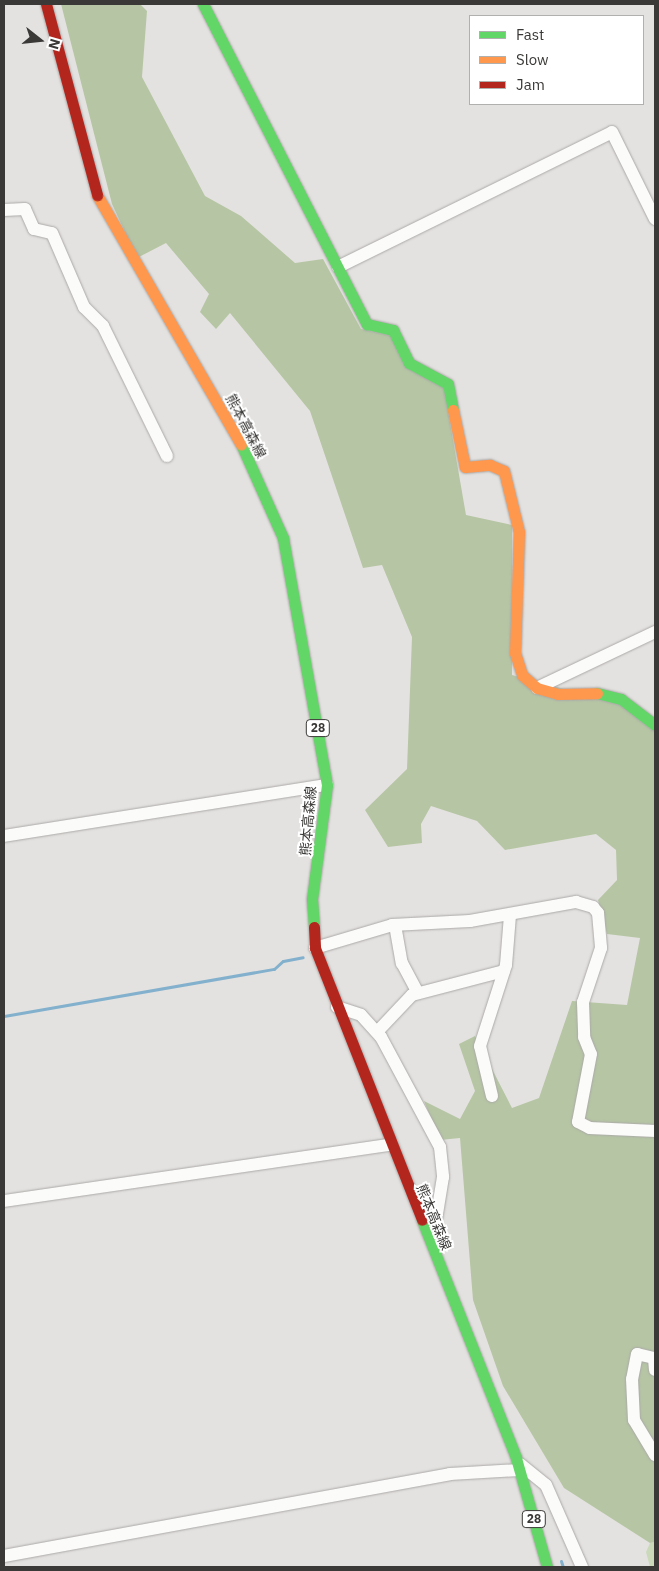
<!DOCTYPE html>
<meta charset="utf-8">
<style>
body{margin:0}
#map{position:relative;width:659px;height:1571px;overflow:hidden;background:#e4e2e0;font-family:"IBM Plex Sans","Noto Sans JP",sans-serif}
div>[style]{position:absolute}
.green>*{inset:0;background:#cbd9bb}
.forest>*{inset:0;background:#b6c6a4}
.stream>*{height:3px;margin:-1.5px;padding:0 1.5px;transform-origin:1.5px;border-radius:1.5px;background:#83b1cd}
.roads{filter:drop-shadow(0 0 1px #aba9a8) drop-shadow(0 0 1px #aba9a8)}
.street>*{height:12px;margin:-6px;padding:0 6px;transform-origin:6px;border-radius:6px;background:#fbfbfa}
.fast>*{height:11px;margin:-5.5px;padding:0 5.5px;transform-origin:5.5px;border-radius:5.5px;background:#63d668}
.slow>*{height:11px;margin:-5.5px;padding:0 5.5px;transform-origin:5.5px;border-radius:5.5px;background:#ff974d}
.jam>*{height:11px;margin:-5.5px;padding:0 5.5px;transform-origin:5.5px;border-radius:5.5px;background:#b3261e}
span{translate:-50% -50%;white-space:nowrap;text-align:center;line-height:1.15;-webkit-text-stroke:4px #fff;paint-order:stroke}
.shield-label span{padding:1px 4px;background:#fff;border:1px solid;border-radius:4px;-webkit-text-stroke-width:0}
.shield-label{font-size:12px;color:#3a3937;font-weight:700}
.street-label{font-size:14px;color:#3a3937}
.frame{position:absolute;inset:0;border:5px solid #3a3937;pointer-events:none}
.legend{position:absolute;left:469px;top:15px;width:175px;height:90px;box-sizing:border-box;background:#fff;border:1px solid #b0b0af;margin:0;padding:6px 9px;list-style:none;font-size:15px;color:#3a3937}
.legend li{display:flex;align-items:center;gap:10px;height:25px}
.legend b{width:25px;border:1px solid #b0b0af}
.north{position:absolute;left:15px;top:15px;width:50px;height:50px;-webkit-text-stroke:4px #fff;paint-order:stroke;rotate:106deg;font-size:14px;font-weight:700;line-height:20px;text-align:center;color:#3a3937}
.north::after{content:'';display:block;margin:auto;width:18px;height:22px;background:#3a3937;clip-path:polygon(50% 0,100% 100%,50% 72%,0 100%)}
</style>
<div id="map">
<div class="green">
<i style="clip-path:polygon(655px 1542px,655px 1567px,650px 1567px,646px 1552px,650px 1543px)"></i>
</div>
<div class="forest">
<i style="clip-path:polygon(61px 4px,140px 4px,147px 11px,142px 77px,205px 196px,241px 216px,295px 263px,323px 259px,361px 329px,389px 335px,444px 388px,466px 515px,512px 525px,512px 675px,623px 705px,655px 732px,655px 1542px,650px 1543px,564px 1488px,503px 1386px,473px 1300px,460px 1138px,440px 1140px,424px 1101px,460px 1119px,475px 1091px,459px 1044px,475px 1036px,512px 1108px,539px 1098px,572px 1001px,627px 1005px,640px 938px,607px 934px,598px 900px,617px 880px,616px 850px,596px 834px,505px 850px,477px 821px,431px 806px,421px 824px,422px 843px,388px 847px,365px 810px,407px 769px,412px 637px,382px 565px,363px 568px,310px 411px,230px 313px,216px 329px,200px 312px,209px 294px,166px 243px,137px 258px,112px 204px)"></i>
</div>
<div class="stream">
<i style="left:4px;top:1016px;width:274px;rotate:-9.9deg"></i>
<i style="left:274px;top:969px;width:12px;rotate:-42deg"></i>
<i style="left:283px;top:961px;width:20px;rotate:-11deg"></i>
<i style="left:561px;top:1561px;width:6px;rotate:72deg"></i>
</div>
<div class="roads">
<div class="street">
<i style="left:4px;top:210px;width:21px;rotate:-3deg"></i>
<i style="left:25px;top:209px;width:22px;rotate:66deg"></i>
<i style="left:34px;top:229px;width:18px;rotate:13deg"></i>
<i style="left:52px;top:233px;width:81px;rotate:66.6deg"></i>
<i style="left:84px;top:307px;width:27px;rotate:45deg"></i>
<i style="left:103px;top:326px;width:145px;rotate:63.8deg"></i>
<i style="left:338px;top:267px;width:305px;rotate:-26.2deg"></i>
<i style="left:612px;top:132px;width:97px;rotate:63.7deg"></i>
<i style="left:537px;top:688px;width:131px;rotate:-25.4deg"></i>
<i style="left:4px;top:836px;width:327px;rotate:-9deg"></i>
<i style="left:395px;top:925px;width:39px;rotate:80deg"></i>
<i style="left:402px;top:963px;width:34px;rotate:62deg"></i>
<i style="left:315px;top:948px;width:80px;rotate:-16.6deg"></i>
<i style="left:392px;top:925px;width:78px;rotate:-2.9deg"></i>
<i style="left:470px;top:921px;width:108px;rotate:-10.2deg"></i>
<i style="left:576px;top:902px;width:18px;rotate:16deg"></i>
<i style="left:593px;top:907px;width:8px;rotate:50deg"></i>
<i style="left:598px;top:913px;width:35px;rotate:85deg"></i>
<i style="left:601px;top:948px;width:57px;rotate:108.4deg"></i>
<i style="left:583px;top:1002px;width:35px;rotate:88deg"></i>
<i style="left:584px;top:1037px;width:18px;rotate:68deg"></i>
<i style="left:591px;top:1054px;width:69px;rotate:100.8deg"></i>
<i style="left:578px;top:1122px;width:13px;rotate:27deg"></i>
<i style="left:590px;top:1128px;width:65px;rotate:2.6deg"></i>
<i style="left:337px;top:1007px;width:25px;rotate:18deg"></i>
<i style="left:361px;top:1015px;width:30px;rotate:48deg"></i>
<i style="left:381px;top:1037px;width:125px;rotate:61.8deg"></i>
<i style="left:440px;top:1147px;width:30px;rotate:84deg"></i>
<i style="left:443px;top:1177px;width:62px;rotate:99.3deg"></i>
<i style="left:377px;top:1032px;width:51px;rotate:-46.6deg"></i>
<i style="left:412px;top:995px;width:95px;rotate:-14.6deg"></i>
<i style="left:492px;top:1096px;width:51px;rotate:-103.5deg"></i>
<i style="left:480px;top:1046px;width:85px;rotate:-72.2deg"></i>
<i style="left:506px;top:965px;width:50px;rotate:-85.4deg"></i>
<i style="left:4px;top:1201px;width:389px;rotate:-8.3deg"></i>
<i style="left:655px;top:1370px;width:12px;rotate:-95deg"></i>
<i style="left:654px;top:1358px;width:17px;rotate:-167deg"></i>
<i style="left:637px;top:1354px;width:25px;rotate:101deg"></i>
<i style="left:632px;top:1379px;width:41px;rotate:87.2deg"></i>
<i style="left:634px;top:1420px;width:41px;rotate:59deg"></i>
<i style="left:520px;top:1464px;width:33px;rotate:39deg"></i>
<i style="left:546px;top:1485px;width:90px;rotate:66.3deg"></i>
<i style="left:4px;top:1556px;width:453px;rotate:-10.4deg"></i>
<i style="left:450px;top:1474px;width:69px;rotate:-3.3deg"></i>
</div>
<div class="fast">
<i style="left:203px;top:4px;width:360px;rotate:62.9deg"></i>
<i style="left:367px;top:324px;width:27px;rotate:13deg"></i>
<i style="left:393px;top:330px;width:37px;rotate:64deg"></i>
<i style="left:409px;top:363px;width:44px;rotate:28.3deg"></i>
<i style="left:448px;top:384px;width:26px;rotate:79deg"></i>
<i style="left:241px;top:444px;width:103px;rotate:65.9deg"></i>
<i style="left:283px;top:538px;width:251px;rotate:79.9deg"></i>
<i style="left:327px;top:785px;width:115px;rotate:97.5deg"></i>
<i style="left:312px;top:899px;width:28px;rotate:86deg"></i>
<i style="left:597px;top:693px;width:25px;rotate:14deg"></i>
<i style="left:621px;top:699px;width:43px;rotate:37.4deg"></i>
<i style="left:422px;top:1220px;width:256px;rotate:68.4deg"></i>
<i style="left:516px;top:1458px;width:113px;rotate:74.1deg"></i>
</div>
<div class="slow">
<i style="left:97px;top:195px;width:288px;rotate:60deg"></i>
<i style="left:453px;top:410px;width:58px;rotate:78.1deg"></i>
<i style="left:465px;top:467px;width:25px;rotate:-5deg"></i>
<i style="left:490px;top:465px;width:15px;rotate:23deg"></i>
<i style="left:504px;top:471px;width:63px;rotate:76.2deg"></i>
<i style="left:519px;top:532px;width:121px;rotate:91.9deg"></i>
<i style="left:515px;top:653px;width:23px;rotate:72deg"></i>
<i style="left:522px;top:675px;width:20px;rotate:41deg"></i>
<i style="left:537px;top:688px;width:22px;rotate:16deg"></i>
<i style="left:558px;top:694px;width:39px;rotate:-1deg"></i>
</div>
<div class="jam">
<i style="left:46px;top:4px;width:198px;rotate:75deg"></i>
<i style="left:314px;top:927px;width:21px;rotate:87deg"></i>
<i style="left:315px;top:948px;width:292px;rotate:68.5deg"></i>
</div>
</div>
<div class="shield-label">
<span style="left:318px;top:728px">28</span>
<span style="left:534px;top:1519px">28</span>
</div>
<div class="street-label">
<span style="left:246px;top:426px;rotate:62deg">熊本高森線</span>
<span style="left:308px;top:821px;rotate:-85deg">熊本高森線</span>
<span style="left:434px;top:1217px;rotate:68deg">熊本高森線</span>
</div>
<div class="frame"></div>
<ul class="legend">
<li><b style="height:6px;background:#63d668"></b>Fast</li>
<li><b style="height:6px;background:#ff974d"></b>Slow</li>
<li><b style="height:6px;background:#b3261e"></b>Jam</li>
</ul>
<div class="north">N</div>
</div>
